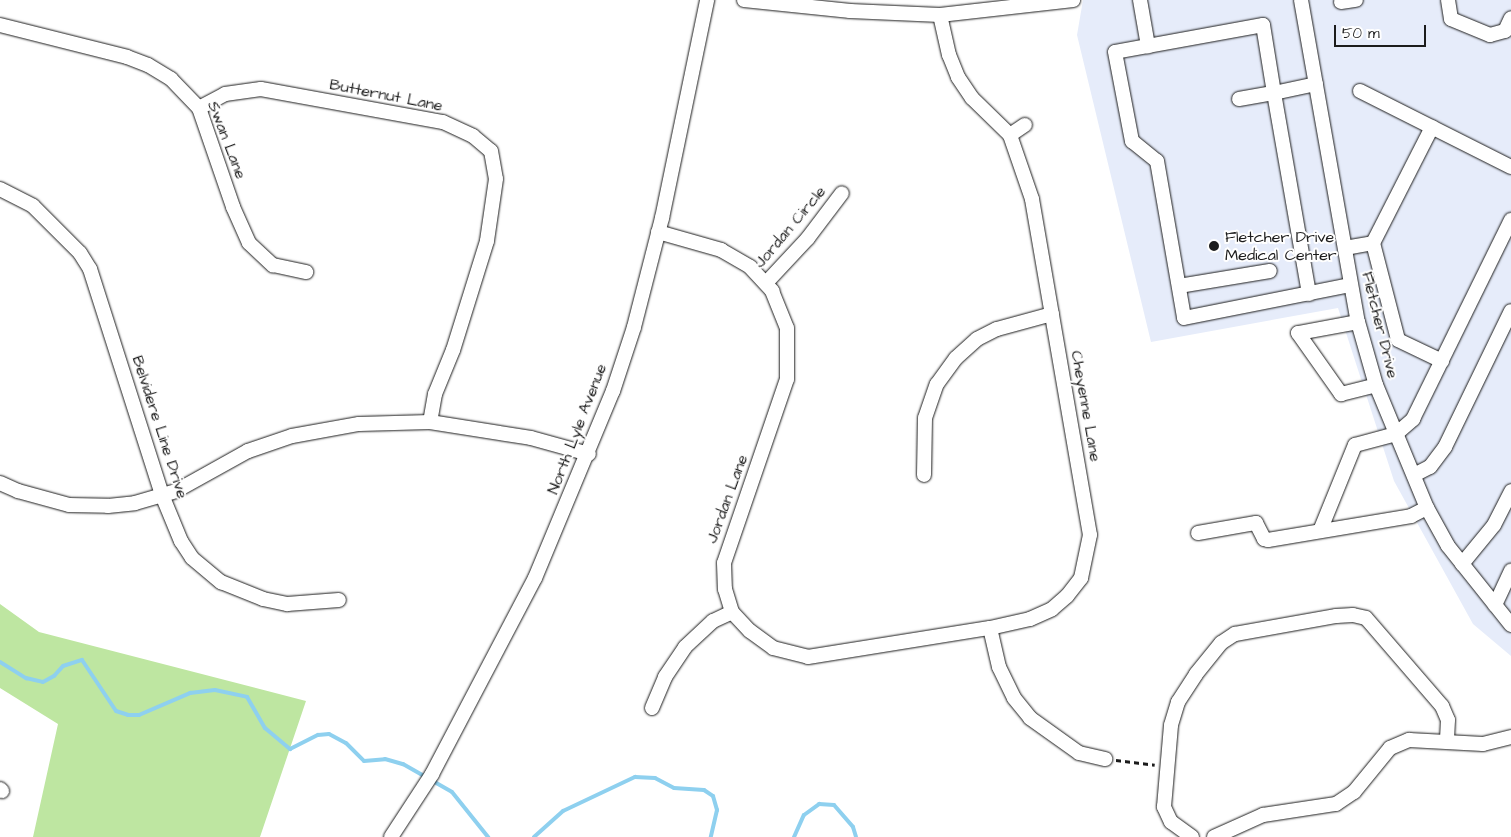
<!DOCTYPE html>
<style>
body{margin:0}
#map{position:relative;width:1511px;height:837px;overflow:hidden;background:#fff;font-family:"Architects Daughter",sans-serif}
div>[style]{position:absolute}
.built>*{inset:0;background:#e6ecfa}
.green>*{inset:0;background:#bee6a1}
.stream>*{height:4px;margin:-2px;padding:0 2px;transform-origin:2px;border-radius:2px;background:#8ed0ef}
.path>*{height:2.5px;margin-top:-1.25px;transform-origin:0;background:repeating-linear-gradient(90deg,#1c1c1c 0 5px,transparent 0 9px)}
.roads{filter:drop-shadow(0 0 1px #1c1c1c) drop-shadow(0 0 1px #1c1c1c)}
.minor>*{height:14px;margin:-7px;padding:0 7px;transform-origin:7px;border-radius:7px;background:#fff}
.dots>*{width:14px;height:14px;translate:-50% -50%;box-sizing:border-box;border:2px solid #fff;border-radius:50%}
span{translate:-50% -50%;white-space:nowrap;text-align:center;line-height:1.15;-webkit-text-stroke:4px #fff;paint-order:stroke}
.street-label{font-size:16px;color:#1c1c1c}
.poi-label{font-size:16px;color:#1c1c1c}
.left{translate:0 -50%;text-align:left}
.scale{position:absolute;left:1334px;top:25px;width:92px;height:22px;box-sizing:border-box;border:2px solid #1c1c1c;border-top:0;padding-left:6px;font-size:15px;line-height:18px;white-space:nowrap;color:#1c1c1c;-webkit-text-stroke:4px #fff;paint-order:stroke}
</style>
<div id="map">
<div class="built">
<i style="clip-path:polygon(1083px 0,1511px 0,1511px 656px,1473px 624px,1394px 481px,1338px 308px,1151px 342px,1077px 35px)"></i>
</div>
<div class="green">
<i style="clip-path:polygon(0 604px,39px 632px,306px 701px,260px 837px,33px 837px,58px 724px,0 688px)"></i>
</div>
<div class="stream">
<i style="left:0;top:662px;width:31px;rotate:32deg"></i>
<i style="left:26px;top:678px;width:17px;rotate:13deg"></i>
<i style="left:43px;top:682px;width:13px;rotate:-29deg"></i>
<i style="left:54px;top:676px;width:13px;rotate:-48deg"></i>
<i style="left:63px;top:666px;width:20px;rotate:-18deg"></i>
<i style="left:82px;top:660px;width:61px;rotate:56.3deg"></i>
<i style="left:116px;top:711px;width:13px;rotate:18deg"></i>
<i style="left:128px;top:715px;width:11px"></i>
<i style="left:139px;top:715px;width:56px;rotate:-23.3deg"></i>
<i style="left:190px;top:693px;width:25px;rotate:-7deg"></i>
<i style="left:215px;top:690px;width:33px;rotate:12deg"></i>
<i style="left:247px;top:697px;width:36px;rotate:60deg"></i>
<i style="left:265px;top:728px;width:33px;rotate:40deg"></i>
<i style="left:290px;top:749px;width:31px;rotate:-27deg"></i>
<i style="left:318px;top:735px;width:11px;rotate:-5deg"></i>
<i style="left:329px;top:734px;width:19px;rotate:28deg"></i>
<i style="left:346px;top:743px;width:25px;rotate:45deg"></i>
<i style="left:364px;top:761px;width:21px;rotate:-5deg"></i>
<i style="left:385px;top:759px;width:19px;rotate:16deg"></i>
<i style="left:403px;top:764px;width:56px;rotate:29.7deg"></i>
<i style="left:452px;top:792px;width:58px;rotate:51.3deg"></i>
<i style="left:534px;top:837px;width:39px;rotate:-42deg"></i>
<i style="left:563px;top:811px;width:80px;rotate:-25.3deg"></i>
<i style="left:635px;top:777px;width:20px;rotate:3deg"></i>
<i style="left:655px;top:778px;width:21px;rotate:28deg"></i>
<i style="left:674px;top:788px;width:30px;rotate:4deg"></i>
<i style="left:704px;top:790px;width:11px;rotate:34deg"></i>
<i style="left:713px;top:796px;width:15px;rotate:74deg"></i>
<i style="left:717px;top:810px;width:28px;rotate:103deg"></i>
<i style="left:794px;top:837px;width:24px;rotate:-66deg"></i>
<i style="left:804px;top:815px;width:19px;rotate:-36deg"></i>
<i style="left:819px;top:804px;width:15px;rotate:4deg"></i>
<i style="left:834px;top:805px;width:29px;rotate:49deg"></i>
<i style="left:853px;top:827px;width:10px;rotate:73deg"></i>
</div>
<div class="path">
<i style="left:1116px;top:760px;width:39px;rotate:7deg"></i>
</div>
<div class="roads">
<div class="minor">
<i style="left:744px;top:0;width:107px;rotate:5.9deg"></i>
<i style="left:850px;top:11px;width:90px;rotate:2.5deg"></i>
<i style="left:940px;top:15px;width:134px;rotate:-6.4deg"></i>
<i style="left:1140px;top:0;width:47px;rotate:80.1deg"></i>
<i style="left:1301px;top:0;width:327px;rotate:80deg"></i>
<i style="left:1358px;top:322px;width:66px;rotate:74.1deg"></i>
<i style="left:1376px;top:385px;width:133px;rotate:67.5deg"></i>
<i style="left:1427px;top:508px;width:43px;rotate:61.1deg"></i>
<i style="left:1448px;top:546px;width:101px;rotate:51.4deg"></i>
<i style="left:1448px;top:0;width:19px;rotate:81deg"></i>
<i style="left:1451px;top:19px;width:42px;rotate:22.3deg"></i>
<i style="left:1490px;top:35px;width:16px;rotate:-15deg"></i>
<i style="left:1505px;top:31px;width:14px;rotate:-65deg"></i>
<i style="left:1341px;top:2px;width:15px;rotate:-8deg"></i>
<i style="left:0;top:25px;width:131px;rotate:14.1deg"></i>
<i style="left:127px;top:57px;width:22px;rotate:21deg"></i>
<i style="left:148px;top:65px;width:27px;rotate:31deg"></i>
<i style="left:171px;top:79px;width:40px;rotate:46deg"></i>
<i style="left:199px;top:108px;width:105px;rotate:71deg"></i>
<i style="left:233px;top:207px;width:39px;rotate:66deg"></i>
<i style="left:249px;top:243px;width:33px;rotate:43deg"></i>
<i style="left:273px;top:265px;width:34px;rotate:12deg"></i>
<i style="left:1316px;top:84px;width:43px;rotate:167.9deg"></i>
<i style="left:1274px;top:93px;width:69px;rotate:-99.2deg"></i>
<i style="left:1263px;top:25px;width:150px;rotate:169.7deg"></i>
<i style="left:1115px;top:52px;width:91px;rotate:79.2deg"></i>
<i style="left:1132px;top:141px;width:32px;rotate:39deg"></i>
<i style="left:1157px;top:161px;width:159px;rotate:80.2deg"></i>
<i style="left:1184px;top:318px;width:170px;rotate:-11.2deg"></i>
<i style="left:1360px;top:91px;width:169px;rotate:26.7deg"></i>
<i style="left:1239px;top:99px;width:36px;rotate:-10deg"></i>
<i style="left:1274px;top:93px;width:204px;rotate:80.1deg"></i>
<i style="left:199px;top:108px;width:30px;rotate:-28deg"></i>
<i style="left:225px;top:94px;width:36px;rotate:-8deg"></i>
<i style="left:261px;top:89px;width:185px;rotate:10.3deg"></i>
<i style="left:443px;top:122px;width:33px;rotate:25deg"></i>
<i style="left:473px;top:136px;width:23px;rotate:40deg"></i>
<i style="left:491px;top:151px;width:28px;rotate:80deg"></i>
<i style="left:496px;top:179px;width:63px;rotate:98.3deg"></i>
<i style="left:487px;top:241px;width:114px;rotate:107.3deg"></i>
<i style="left:453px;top:350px;width:48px;rotate:112.2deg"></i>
<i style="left:435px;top:394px;width:28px;rotate:100deg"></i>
<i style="left:1010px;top:135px;width:18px;rotate:-34deg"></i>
<i style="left:0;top:189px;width:37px;rotate:27deg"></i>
<i style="left:33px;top:206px;width:66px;rotate:45deg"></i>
<i style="left:80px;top:253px;width:19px;rotate:58deg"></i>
<i style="left:90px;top:269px;width:237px;rotate:72.3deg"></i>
<i style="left:162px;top:495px;width:50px;rotate:67.6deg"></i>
<i style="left:181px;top:541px;width:20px;rotate:57deg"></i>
<i style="left:192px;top:558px;width:38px;rotate:40deg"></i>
<i style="left:221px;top:582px;width:45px;rotate:22deg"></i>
<i style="left:263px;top:599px;width:25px;rotate:12deg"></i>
<i style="left:287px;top:604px;width:52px;rotate:-4.4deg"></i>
<i style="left:658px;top:232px;width:66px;rotate:15.9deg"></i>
<i style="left:721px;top:250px;width:34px;rotate:30deg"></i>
<i style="left:750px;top:267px;width:33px;rotate:47deg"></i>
<i style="left:772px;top:291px;width:40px;rotate:68deg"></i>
<i style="left:787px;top:328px;width:51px;rotate:90deg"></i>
<i style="left:787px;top:379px;width:194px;rotate:108.9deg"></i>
<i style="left:724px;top:563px;width:26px;rotate:88deg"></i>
<i style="left:725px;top:589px;width:24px;rotate:73deg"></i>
<i style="left:732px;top:612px;width:26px;rotate:47deg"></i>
<i style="left:750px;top:631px;width:29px;rotate:36deg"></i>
<i style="left:773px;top:648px;width:36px;rotate:14deg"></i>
<i style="left:808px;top:657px;width:184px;rotate:-9.1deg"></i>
<i style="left:990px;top:628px;width:41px;rotate:-12.7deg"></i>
<i style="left:1030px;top:619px;width:24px;rotate:-24deg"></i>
<i style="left:1052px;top:609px;width:20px;rotate:-41deg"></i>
<i style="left:1067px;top:596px;width:23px;rotate:-52deg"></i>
<i style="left:1081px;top:578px;width:44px;rotate:-78.2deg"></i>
<i style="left:1090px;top:535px;width:341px;rotate:-99.8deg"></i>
<i style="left:1032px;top:199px;width:68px;rotate:-109deg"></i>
<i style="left:1010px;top:135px;width:53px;rotate:-135.8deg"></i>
<i style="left:972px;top:98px;width:25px;rotate:-124deg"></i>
<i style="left:958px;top:77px;width:24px;rotate:-112deg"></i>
<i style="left:949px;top:55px;width:41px;rotate:-102.7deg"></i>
<i style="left:1373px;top:243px;width:100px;rotate:75.5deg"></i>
<i style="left:1398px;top:340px;width:49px;rotate:25.5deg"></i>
<i style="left:1345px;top:248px;width:28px;rotate:-10deg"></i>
<i style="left:1373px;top:243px;width:130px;rotate:-63deg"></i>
<i style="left:766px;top:283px;width:62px;rotate:-47deg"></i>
<i style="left:808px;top:238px;width:56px;rotate:-52.9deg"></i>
<i style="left:1179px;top:286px;width:92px;rotate:-9.4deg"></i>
<i style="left:1358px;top:322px;width:61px;rotate:169.6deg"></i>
<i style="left:1298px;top:333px;width:75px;rotate:54.8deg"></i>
<i style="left:1341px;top:394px;width:36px;rotate:-14deg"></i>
<i style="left:924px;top:475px;width:57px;rotate:-89deg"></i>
<i style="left:925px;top:418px;width:36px;rotate:-71deg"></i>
<i style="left:937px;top:384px;width:32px;rotate:-54deg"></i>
<i style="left:956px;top:358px;width:28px;rotate:-42deg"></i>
<i style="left:977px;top:339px;width:22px;rotate:-27deg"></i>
<i style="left:997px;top:329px;width:57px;rotate:-15.3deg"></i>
<i style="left:1414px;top:475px;width:18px;rotate:-27deg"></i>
<i style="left:1430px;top:467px;width:25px;rotate:-53deg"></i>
<i style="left:1445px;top:447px;width:151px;rotate:-64.1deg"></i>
<i style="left:0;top:483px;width:20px;rotate:24deg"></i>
<i style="left:18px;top:491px;width:53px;rotate:15.4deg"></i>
<i style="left:69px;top:505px;width:39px;rotate:1deg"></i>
<i style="left:108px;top:506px;width:27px;rotate:-6deg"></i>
<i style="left:135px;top:503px;width:43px;rotate:-16.3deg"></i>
<i style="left:176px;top:491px;width:82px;rotate:-29.1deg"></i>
<i style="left:248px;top:451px;width:46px;rotate:-18.8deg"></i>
<i style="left:292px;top:436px;width:68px;rotate:-10.2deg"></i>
<i style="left:359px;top:424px;width:71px;rotate:-1.6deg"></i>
<i style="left:430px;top:422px;width:102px;rotate:9deg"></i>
<i style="left:531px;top:438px;width:60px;rotate:15.4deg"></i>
<i style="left:1320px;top:531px;width:93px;rotate:-67.9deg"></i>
<i style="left:1355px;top:445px;width:42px;rotate:-15deg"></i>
<i style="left:1396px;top:434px;width:23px;rotate:-41deg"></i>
<i style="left:1413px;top:419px;width:222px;rotate:-63.8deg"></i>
<i style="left:1198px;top:533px;width:59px;rotate:-9.8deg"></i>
<i style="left:1256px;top:523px;width:18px;rotate:63deg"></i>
<i style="left:1264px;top:539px;width:4px;rotate:14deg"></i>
<i style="left:1268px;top:540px;width:145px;rotate:-9.5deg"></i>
<i style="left:1411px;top:516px;width:18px;rotate:-27deg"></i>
<i style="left:1462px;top:564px;width:50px;rotate:-50.6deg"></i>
<i style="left:1494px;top:525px;width:38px;rotate:-63deg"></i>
<i style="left:1495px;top:605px;width:38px;rotate:-65deg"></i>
<i style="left:990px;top:628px;width:40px;rotate:77deg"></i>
<i style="left:999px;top:667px;width:34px;rotate:64deg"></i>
<i style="left:1014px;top:698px;width:26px;rotate:51deg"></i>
<i style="left:1030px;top:718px;width:60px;rotate:35.5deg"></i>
<i style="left:1079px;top:753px;width:27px;rotate:13deg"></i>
<i style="left:652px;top:708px;width:34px;rotate:-67deg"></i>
<i style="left:665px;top:677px;width:36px;rotate:-56deg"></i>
<i style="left:685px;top:647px;width:38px;rotate:-43deg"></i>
<i style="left:713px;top:621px;width:21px;rotate:-25deg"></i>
<i style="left:0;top:789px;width:3px;rotate:45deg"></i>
<i style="left:391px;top:837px;width:75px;rotate:-56.9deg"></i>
<i style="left:432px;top:774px;width:221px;rotate:-62.3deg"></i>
<i style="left:535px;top:578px;width:203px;rotate:-67.4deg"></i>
<i style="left:613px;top:391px;width:67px;rotate:-71.8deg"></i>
<i style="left:634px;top:327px;width:113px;rotate:-75.6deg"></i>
<i style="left:662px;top:218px;width:223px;rotate:-78.3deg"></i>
<i style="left:1192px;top:837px;width:26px;rotate:-144deg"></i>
<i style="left:1171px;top:822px;width:17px;rotate:-115deg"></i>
<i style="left:1164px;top:807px;width:82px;rotate:-85.1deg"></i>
<i style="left:1171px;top:725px;width:24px;rotate:-73deg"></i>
<i style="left:1178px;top:702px;width:33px;rotate:-57deg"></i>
<i style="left:1196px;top:674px;width:40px;rotate:-51deg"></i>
<i style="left:1221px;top:643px;width:17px;rotate:-33deg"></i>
<i style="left:1235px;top:634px;width:103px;rotate:-10.1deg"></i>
<i style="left:1336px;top:616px;width:17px;rotate:-3deg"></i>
<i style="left:1353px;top:615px;width:13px;rotate:13deg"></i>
<i style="left:1366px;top:618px;width:116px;rotate:49.2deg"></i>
<i style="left:1442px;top:706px;width:15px;rotate:67deg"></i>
<i style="left:1448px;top:720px;width:20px;rotate:93deg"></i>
<i style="left:1214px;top:837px;width:54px;rotate:-24.2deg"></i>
<i style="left:1263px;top:815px;width:74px;rotate:-8.6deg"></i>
<i style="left:1336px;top:804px;width:22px;rotate:-34deg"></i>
<i style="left:1354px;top:792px;width:57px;rotate:-50.7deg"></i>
<i style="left:1390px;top:748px;width:21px;rotate:-23deg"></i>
<i style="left:1409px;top:740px;width:74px;rotate:3.1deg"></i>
<i style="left:1483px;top:744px;width:29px;rotate:-14deg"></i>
</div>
</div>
<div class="dots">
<i style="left:1214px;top:246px;background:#1c1c1c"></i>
</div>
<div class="street-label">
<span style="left:386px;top:95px;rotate:11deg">Butternut Lane</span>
<span style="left:227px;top:140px;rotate:69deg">Swan Lane</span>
<span style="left:790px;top:227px;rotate:-50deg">Jordan Circle</span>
<span style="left:1380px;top:325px;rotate:76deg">Fletcher Drive</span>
<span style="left:1086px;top:406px;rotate:80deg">Cheyenne Lane</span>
<span style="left:160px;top:427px;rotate:72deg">Belvidere Line Drive</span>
<span style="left:577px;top:429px;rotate:-69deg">North Lyle Avenue</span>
<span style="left:727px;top:499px;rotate:-70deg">Jordan Lane</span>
</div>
<div class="poi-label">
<span class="left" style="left:1225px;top:246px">Fletcher Drive<br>Medical Center</span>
</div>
<div class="scale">50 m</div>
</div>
